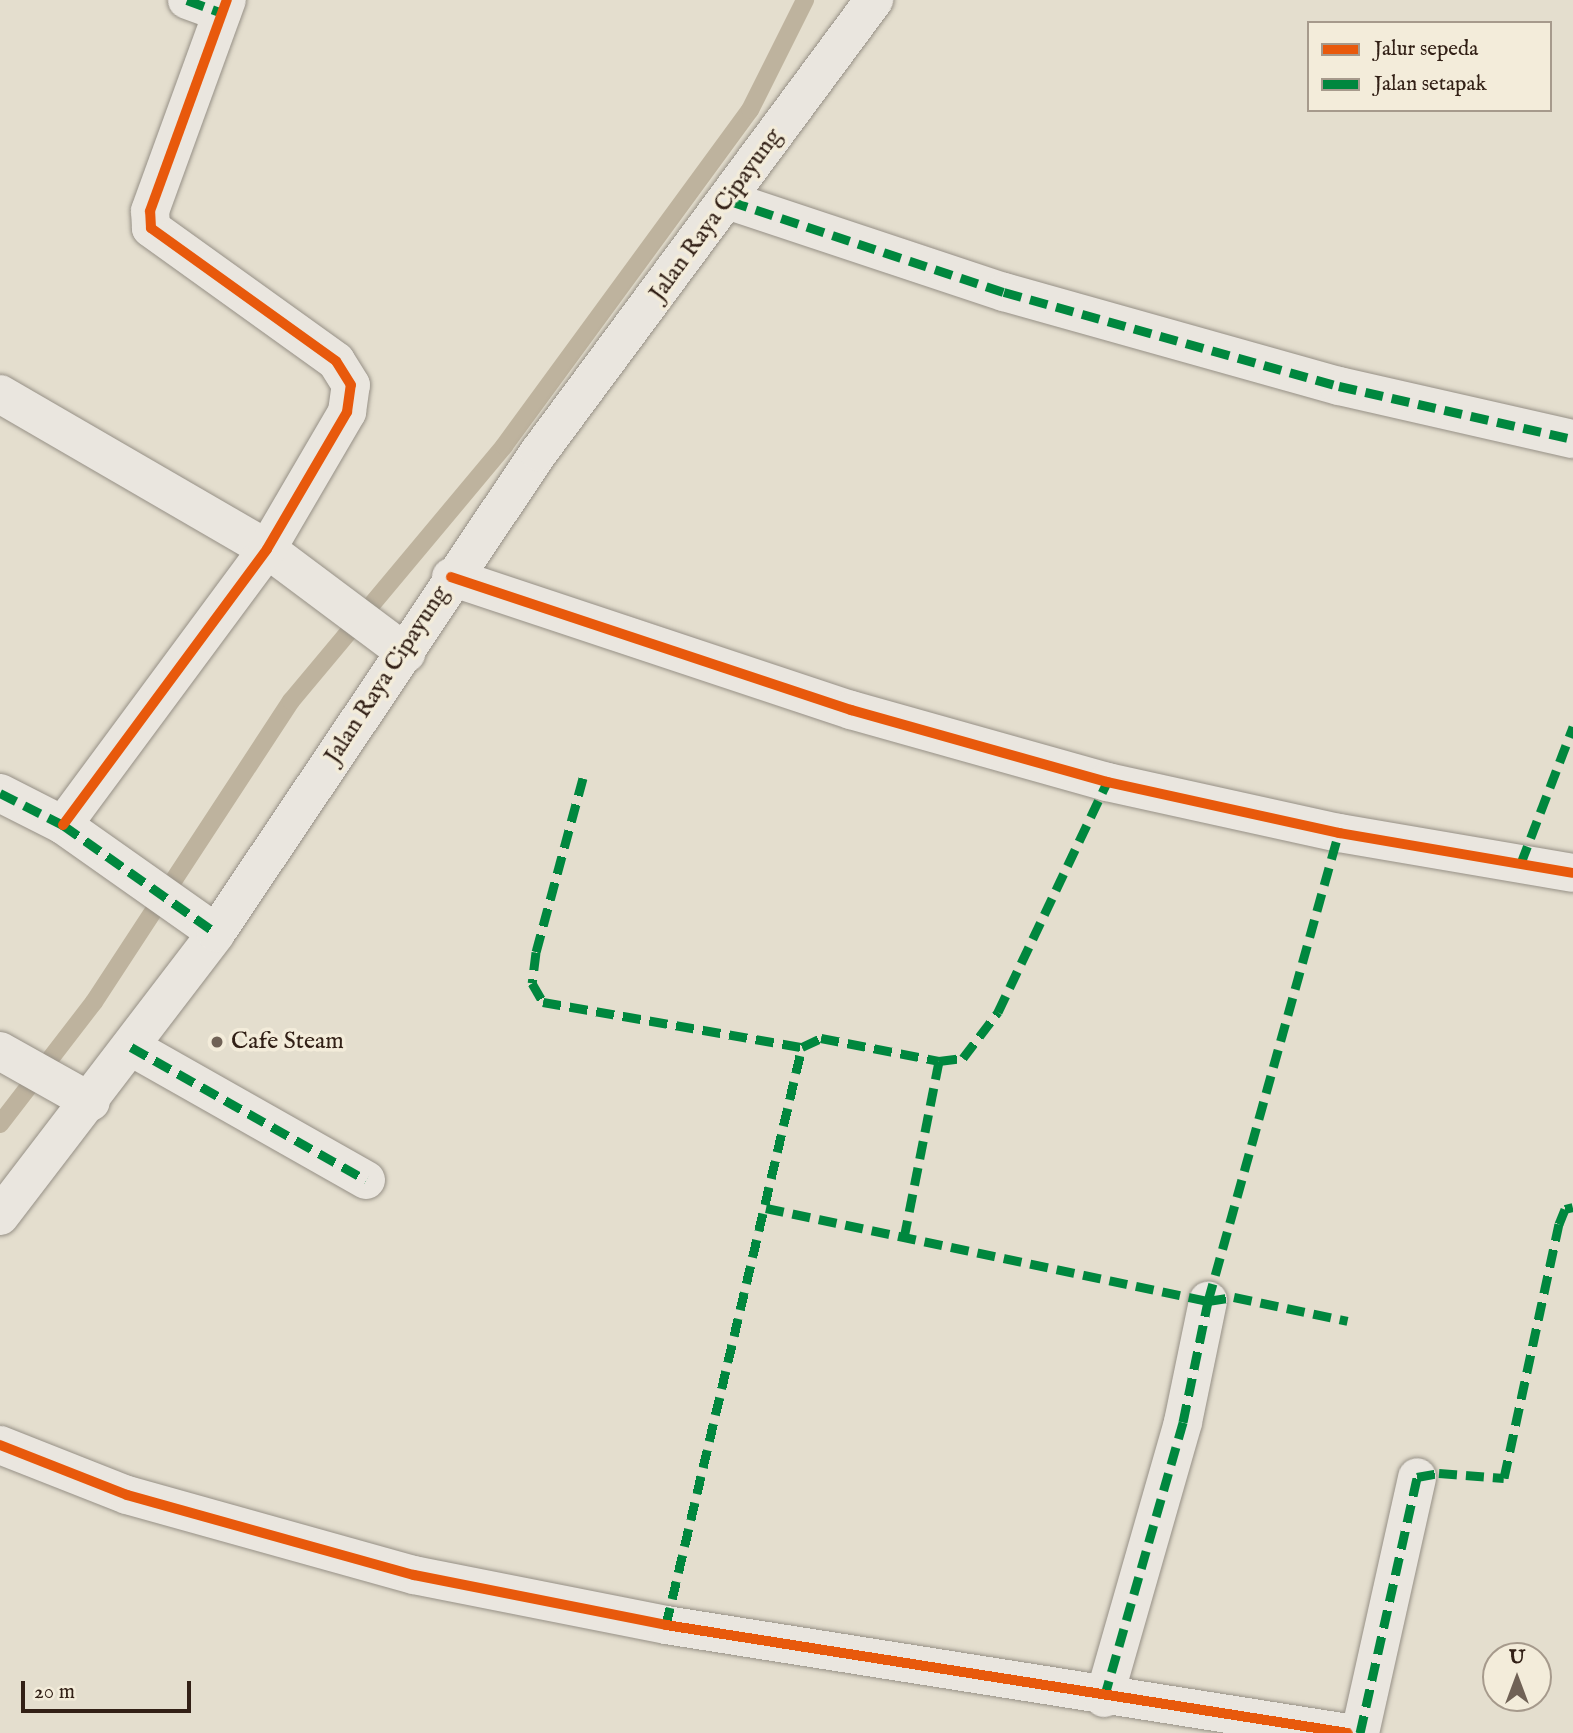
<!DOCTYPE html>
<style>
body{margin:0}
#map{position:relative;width:1573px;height:1733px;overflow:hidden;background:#e4dece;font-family:"IM FELL English",serif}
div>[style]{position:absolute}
.stream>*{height:18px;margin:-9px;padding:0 9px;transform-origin:9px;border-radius:9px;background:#beb39e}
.roads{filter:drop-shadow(0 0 2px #969086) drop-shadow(0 0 2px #969086)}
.street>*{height:38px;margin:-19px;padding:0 19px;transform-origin:19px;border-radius:19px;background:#eae6df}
.secondary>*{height:38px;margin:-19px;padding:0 19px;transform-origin:19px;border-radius:19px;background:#eae6df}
.quiet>*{height:9px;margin-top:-4.5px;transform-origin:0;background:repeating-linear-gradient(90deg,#00873e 0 18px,transparent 0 27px)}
.cycleway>*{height:10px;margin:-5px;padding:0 5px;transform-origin:5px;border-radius:5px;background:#e8590c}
.dots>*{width:19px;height:19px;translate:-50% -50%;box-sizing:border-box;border:4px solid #f3ecda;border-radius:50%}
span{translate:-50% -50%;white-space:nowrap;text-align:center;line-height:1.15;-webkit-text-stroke:7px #f3ecda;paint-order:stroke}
.street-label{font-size:24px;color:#322016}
.poi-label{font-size:24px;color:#322016}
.left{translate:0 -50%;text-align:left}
.legend{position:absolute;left:1307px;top:21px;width:245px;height:91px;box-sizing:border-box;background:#f3ecda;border:2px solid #a69a8c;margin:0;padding:9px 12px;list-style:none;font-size:21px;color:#322016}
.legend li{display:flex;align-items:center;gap:14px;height:35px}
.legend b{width:35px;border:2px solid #a69a8c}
.north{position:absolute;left:1482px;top:1642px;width:70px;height:70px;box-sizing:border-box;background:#f3ecda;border:2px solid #a69a8c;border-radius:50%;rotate:0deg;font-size:19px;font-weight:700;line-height:28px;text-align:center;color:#322016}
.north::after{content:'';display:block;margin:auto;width:24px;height:32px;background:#706256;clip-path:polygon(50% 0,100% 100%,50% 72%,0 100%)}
.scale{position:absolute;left:21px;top:1681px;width:170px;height:32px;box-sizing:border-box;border:4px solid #322016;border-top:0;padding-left:9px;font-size:21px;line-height:24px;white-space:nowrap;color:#322016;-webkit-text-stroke:5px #f3ecda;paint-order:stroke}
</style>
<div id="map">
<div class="stream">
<i style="left:0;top:1124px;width:154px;rotate:-52.4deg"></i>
<i style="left:94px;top:1002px;width:360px;rotate:-56.8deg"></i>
<i style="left:291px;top:701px;width:332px;rotate:-50.1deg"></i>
<i style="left:504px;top:446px;width:416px;rotate:-53.8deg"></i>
<i style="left:750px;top:110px;width:123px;rotate:-63.4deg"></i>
</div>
<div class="roads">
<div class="street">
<i style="left:187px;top:0;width:37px;rotate:20deg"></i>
<i style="left:730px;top:201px;width:289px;rotate:18.4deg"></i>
<i style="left:1004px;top:292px;width:348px;rotate:15.7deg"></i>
<i style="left:1339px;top:386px;width:240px;rotate:12.8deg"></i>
<i style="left:0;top:394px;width:309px;rotate:30.1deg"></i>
<i style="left:267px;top:549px;width:174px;rotate:36.8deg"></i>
<i style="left:451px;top:577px;width:422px;rotate:18.4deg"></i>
<i style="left:851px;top:710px;width:266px;rotate:15.7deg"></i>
<i style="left:1107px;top:782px;width:238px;rotate:12.4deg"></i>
<i style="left:1339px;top:833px;width:237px;rotate:9.7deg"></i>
<i style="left:0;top:793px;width:71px;rotate:26.9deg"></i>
<i style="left:63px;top:825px;width:187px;rotate:35.2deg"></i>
<i style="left:63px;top:825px;width:343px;rotate:-53.5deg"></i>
<i style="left:267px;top:549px;width:159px;rotate:-59.7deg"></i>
<i style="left:347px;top:412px;width:27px;rotate:-82deg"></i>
<i style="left:351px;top:385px;width:28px;rotate:-122deg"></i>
<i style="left:336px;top:361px;width:228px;rotate:-144.3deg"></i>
<i style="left:151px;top:228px;width:17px;rotate:-93deg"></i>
<i style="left:150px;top:211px;width:225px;rotate:-70deg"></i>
<i style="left:131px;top:1047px;width:270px;rotate:29.5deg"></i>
<i style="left:0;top:1051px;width:104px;rotate:29.3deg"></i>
<i style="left:0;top:1445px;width:136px;rotate:21.5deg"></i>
<i style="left:127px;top:1495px;width:298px;rotate:15.6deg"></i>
<i style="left:414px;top:1575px;width:257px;rotate:11.2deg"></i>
<i style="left:666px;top:1625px;width:690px;rotate:9deg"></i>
<i style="left:1104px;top:1698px;width:287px;rotate:-74deg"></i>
<i style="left:1183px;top:1422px;width:124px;rotate:-78.3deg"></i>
<i style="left:1360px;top:1733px;width:262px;rotate:-77.4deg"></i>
</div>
<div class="secondary">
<i style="left:0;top:1216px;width:356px;rotate:-52.6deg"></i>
<i style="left:216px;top:933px;width:579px;rotate:-56.12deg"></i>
<i style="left:539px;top:452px;width:563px;rotate:-53.46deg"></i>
</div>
</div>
<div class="quiet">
<i style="left:187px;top:0;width:37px;rotate:20deg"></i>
<i style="left:730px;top:201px;width:289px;rotate:18.4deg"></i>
<i style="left:1004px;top:292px;width:348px;rotate:15.7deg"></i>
<i style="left:1339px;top:386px;width:240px;rotate:12.8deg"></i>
<i style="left:583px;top:778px;width:180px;rotate:105.1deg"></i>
<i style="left:536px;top:952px;width:31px;rotate:97deg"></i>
<i style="left:532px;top:983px;width:22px;rotate:60deg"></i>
<i style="left:543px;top:1002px;width:263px;rotate:9.9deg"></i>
<i style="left:802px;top:1047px;width:21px;rotate:-25deg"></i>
<i style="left:821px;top:1038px;width:120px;rotate:11deg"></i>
<i style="left:939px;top:1061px;width:24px;rotate:-7deg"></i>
<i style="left:963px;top:1058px;width:58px;rotate:-52.7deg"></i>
<i style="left:998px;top:1012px;width:255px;rotate:-64.6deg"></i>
<i style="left:0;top:793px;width:71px;rotate:26.9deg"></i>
<i style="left:63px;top:825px;width:187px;rotate:35.2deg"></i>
<i style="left:1521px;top:863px;width:146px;rotate:-69.1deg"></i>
<i style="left:131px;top:1047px;width:270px;rotate:29.5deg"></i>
<i style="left:766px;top:1208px;width:452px;rotate:11.9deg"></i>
<i style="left:1208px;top:1301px;width:486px;rotate:-74.4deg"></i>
<i style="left:904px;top:1238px;width:180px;rotate:-78.8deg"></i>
<i style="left:666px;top:1625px;width:594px;rotate:-76.76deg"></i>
<i style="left:1104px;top:1698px;width:287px;rotate:-74deg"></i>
<i style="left:1183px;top:1422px;width:124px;rotate:-78.3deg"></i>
<i style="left:1208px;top:1301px;width:26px;rotate:-9deg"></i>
<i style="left:1234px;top:1297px;width:116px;rotate:11.9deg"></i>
<i style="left:1360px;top:1733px;width:262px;rotate:-77.4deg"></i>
<i style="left:1417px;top:1477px;width:22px;rotate:-10deg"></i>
<i style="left:1439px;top:1473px;width:65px;rotate:4.4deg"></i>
<i style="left:1504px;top:1478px;width:260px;rotate:-77.8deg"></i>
<i style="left:1559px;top:1224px;width:16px;rotate:-68deg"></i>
<i style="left:1565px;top:1209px;width:8px;rotate:-14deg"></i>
</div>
<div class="cycleway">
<i style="left:451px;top:577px;width:422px;rotate:18.4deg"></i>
<i style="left:851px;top:710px;width:266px;rotate:15.7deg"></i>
<i style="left:1107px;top:782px;width:238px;rotate:12.4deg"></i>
<i style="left:1339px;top:833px;width:237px;rotate:9.7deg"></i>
<i style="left:63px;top:825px;width:343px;rotate:-53.5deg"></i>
<i style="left:267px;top:549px;width:159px;rotate:-59.7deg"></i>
<i style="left:347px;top:412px;width:27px;rotate:-82deg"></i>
<i style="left:351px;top:385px;width:28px;rotate:-122deg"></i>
<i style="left:336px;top:361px;width:228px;rotate:-144.3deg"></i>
<i style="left:151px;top:228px;width:17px;rotate:-93deg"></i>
<i style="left:150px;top:211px;width:225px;rotate:-70deg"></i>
<i style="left:0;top:1445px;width:136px;rotate:21.5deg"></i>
<i style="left:127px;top:1495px;width:298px;rotate:15.6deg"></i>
<i style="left:414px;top:1575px;width:257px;rotate:11.2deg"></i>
<i style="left:666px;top:1625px;width:690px;rotate:9deg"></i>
</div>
<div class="dots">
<i style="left:217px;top:1042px;background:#706256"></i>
</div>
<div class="street-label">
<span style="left:716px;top:215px;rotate:-54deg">Jalan Raya Cipayung</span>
<span style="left:387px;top:675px;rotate:-57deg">Jalan Raya Cipayung</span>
</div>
<div class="poi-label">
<span class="left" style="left:231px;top:1042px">Cafe Steam</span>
</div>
<ul class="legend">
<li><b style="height:9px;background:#e8590c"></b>Jalur sepeda</li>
<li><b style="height:9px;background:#00873e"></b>Jalan setapak</li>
</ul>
<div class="north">U</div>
<div class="scale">20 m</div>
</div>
